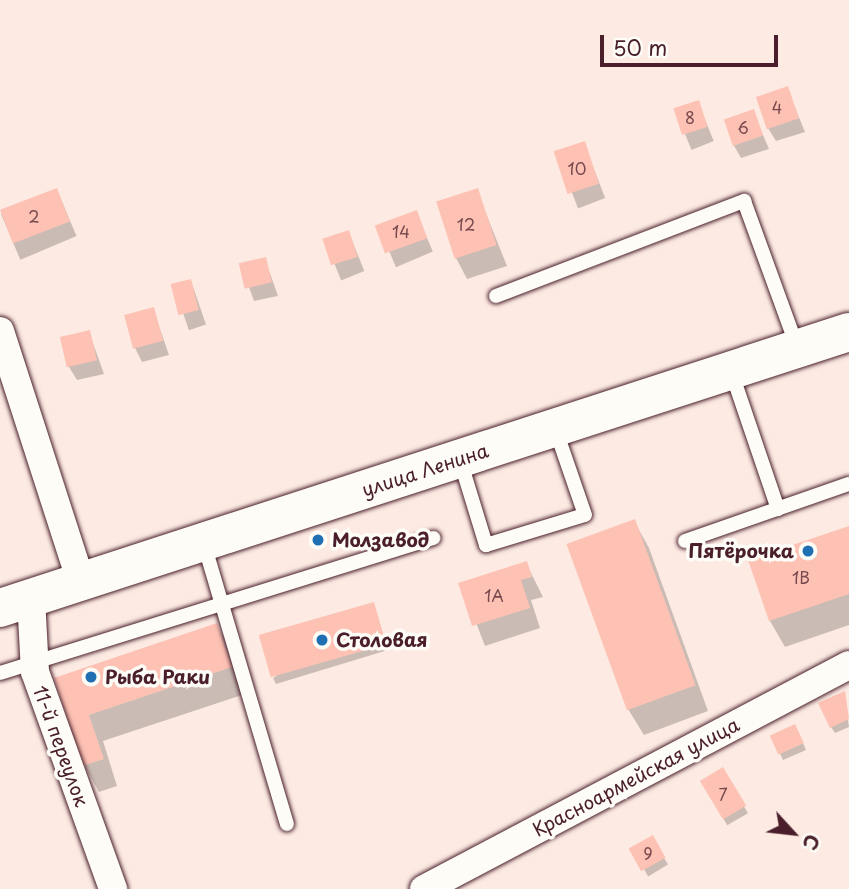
<!DOCTYPE html>
<meta charset="utf-8">
<style>
body{margin:0}
#map{position:relative;width:849px;height:889px;overflow:hidden;background:#fdebe3;font-family:"Playpen Sans",sans-serif}
div>[style]{position:absolute}
.shadow>*{inset:0;background:#0003;transform-origin:0 0}
.building>*{inset:0;background:#fdc2b4;transform-origin:0 0}
.roads{filter:drop-shadow(0 0 2px #4a1f2b) drop-shadow(0 0 2px #4a1f2b)}
.lane>*{height:14px;margin:-7px;padding:0 7px;transform-origin:7px;border-radius:7px;background:#fdfcf7}
.street>*{height:28px;margin:-14px;padding:0 14px;transform-origin:14px;border-radius:14px;background:#fdfcf7}
.secondary>*{height:38px;margin:-19px;padding:0 19px;transform-origin:19px;border-radius:19px;background:#fdfcf7}
.dots>*{width:19px;height:19px;translate:-50% -50%;box-sizing:border-box;border:4px solid #fdfcf7;border-radius:50%}
span{translate:-50% -50%;white-space:nowrap;text-align:center;line-height:1.15;-webkit-text-stroke:7px #fdfcf7;paint-order:stroke}
.number-label{font-size:16px;color:#77484d}
.number-label span{-webkit-text-stroke-width:0}
.street-label{font-size:19px;color:#4a1f2b}
.poi-label{font-size:19px;color:#4a1f2b;font-weight:700}
.left{translate:0 -50%;text-align:left}
.right{translate:-100% -50%;text-align:right}
.north{position:absolute;left:758px;top:798px;width:70px;height:70px;-webkit-text-stroke:5px #fdfcf7;paint-order:stroke;rotate:117deg;font-size:19px;font-weight:700;line-height:28px;text-align:center;color:#4a1f2b}
.north::after{content:'';display:block;margin:auto;width:24px;height:32px;background:#4a1f2b;clip-path:polygon(50% 0,100% 100%,50% 72%,0 100%)}
.scale{position:absolute;left:600px;top:35px;width:178px;height:32px;box-sizing:border-box;border:4px solid #4a1f2b;border-top:0;padding-left:9px;font-size:21px;line-height:24px;white-space:nowrap;color:#4a1f2b;-webkit-text-stroke:5px #fdfcf7;paint-order:stroke}
</style>
<div id="map">
<div class="shadow">
<i style="clip-path:polygon(787px 88px,805px 132px,776px 141px,768px 128px)"></i>
<i style="left:698px;top:102px;width:42px;height:24px;rotate:68deg"></i>
<i style="clip-path:polygon(753px 111px,769px 149px,741px 158px,733px 144px)"></i>
<i style="left:584px;top:143px;width:59px;height:29px;rotate:69deg"></i>
<i style="left:57px;top:190px;width:50px;height:61px;rotate:67deg"></i>
<i style="clip-path:polygon(477px 191px,507px 266px,467px 279px,456px 258px,438px 203px)"></i>
<i style="left:416px;top:212px;width:43px;height:40px;rotate:67deg"></i>
<i style="left:349px;top:233px;width:41px;height:25px;rotate:68deg"></i>
<i style="clip-path:polygon(265px 259px,278px 296px,254px 301px,241px 265px)"></i>
<i style="left:191px;top:281px;width:46px;height:18px;rotate:71deg"></i>
<i style="clip-path:polygon(153px 309px,169px 355px,142px 362px,135px 348px)"></i>
<i style="clip-path:polygon(89px 332px,104px 374px,77px 380px,69px 367px)"></i>
<i style="clip-path:polygon(634px 521px,649px 548px,708px 711px,644px 735px,628px 709px,568px 545px)"></i>
<i style="clip-path:polygon(849px 528px,849px 625px,785px 647px,770px 621px,750px 561px)"></i>
<i style="clip-path:polygon(526px 563px,543px 597px,531px 600px,540px 628px,485px 646px,461px 584px)"></i>
<i style="clip-path:polygon(376px 611px,388px 650px,276px 684px,273px 678px)"></i>
<i style="clip-path:polygon(217px 626px,232px 652px,245px 694px,103px 741px,117px 786px,99px 792px,84px 765px,56px 679px)"></i>
<i style="clip-path:polygon(844px 693px,849px 727px,835px 733px,831px 727px)"></i>
<i style="clip-path:polygon(798px 732px,806px 750px,783px 760px,772px 736px)"></i>
<i style="left:723px;top:770px;width:50px;height:24px;rotate:60deg"></i>
<i style="left:652px;top:838px;width:31px;height:23px;rotate:59deg"></i>
</div>
<div class="building">
<i style="left:788px;top:86px;width:34px;height:34px;rotate:71deg"></i>
<i style="left:699px;top:100px;width:28px;height:27px;rotate:72deg"></i>
<i style="left:754px;top:109px;width:28px;height:32px;rotate:71deg"></i>
<i style="left:585px;top:141px;width:45px;height:33px;rotate:72deg"></i>
<i style="left:57px;top:188px;width:36px;height:61px;rotate:69deg"></i>
<i style="left:478px;top:188px;width:60px;height:44px;rotate:72deg"></i>
<i style="left:417px;top:210px;width:30px;height:45px;rotate:70deg"></i>
<i style="left:349px;top:230px;width:28px;height:28px;rotate:72deg"></i>
<i style="left:266px;top:257px;width:26px;height:28px;rotate:77deg"></i>
<i style="left:191px;top:279px;width:32px;height:21px;rotate:76deg"></i>
<i style="left:154px;top:307px;width:35px;height:31px;rotate:75deg"></i>
<i style="left:90px;top:330px;width:31px;height:31px;rotate:77deg"></i>
<i style="left:635px;top:519px;width:177px;height:73px;rotate:70deg"></i>
<i style="clip-path:polygon(849px 526px,849px 594px,769px 621px,748px 560px)"></i>
<i style="clip-path:polygon(527px 561px,532px 577px,521px 580px,530px 608px,472px 626px,458px 583px)"></i>
<i style="left:374px;top:602px;width:44px;height:120px;rotate:74deg"></i>
<i style="clip-path:polygon(217px 623px,232px 667px,89px 715px,104px 759px,82px 766px,54px 678px)"></i>
<i style="clip-path:polygon(845px 691px,849px 719px,830px 728px,818px 703px)"></i>
<i style="left:795px;top:724px;width:21px;height:28px;rotate:65deg"></i>
<i style="left:723px;top:767px;width:45px;height:27px;rotate:59deg"></i>
<i style="left:653px;top:835px;width:26px;height:28px;rotate:61deg"></i>
</div>
<div class="roads">
<div class="lane">
<i style="left:496px;top:296px;width:266px;rotate:-21deg"></i>
<i style="left:744px;top:201px;width:155px;rotate:70deg"></i>
<i style="left:731px;top:371px;width:146px;rotate:71.2deg"></i>
<i style="left:460px;top:460px;width:89px;rotate:73deg"></i>
<i style="left:486px;top:545px;width:103px;rotate:-16.9deg"></i>
<i style="left:585px;top:515px;width:92px;rotate:-109deg"></i>
<i style="left:685px;top:541px;width:174px;rotate:-19.2deg"></i>
<i style="left:204px;top:544px;width:292px;rotate:73.5deg"></i>
<i style="left:0;top:673px;width:454px;rotate:-17.3deg"></i>
</div>
<div class="street">
<i style="left:0;top:331px;width:264px;rotate:72.1deg"></i>
<i style="left:31px;top:598px;width:74px;rotate:86.9deg"></i>
<i style="left:35px;top:672px;width:231px;rotate:70.2deg"></i>
<i style="left:424px;top:889px;width:480px;rotate:-27.8deg"></i>
</div>
<div class="secondary">
<i style="left:0;top:608px;width:893px;rotate:-18.01deg"></i>
</div>
</div>
<div class="dots">
<i style="left:318px;top:540px;background:#1f6fb2"></i>
<i style="left:808px;top:551px;background:#1f6fb2"></i>
<i style="left:322px;top:640px;background:#1f6fb2"></i>
<i style="left:91px;top:677px;background:#1f6fb2"></i>
</div>
<div class="number-label">
<span style="left:777px;top:107px">4</span>
<span style="left:690px;top:117px">8</span>
<span style="left:743px;top:127px">6</span>
<span style="left:577px;top:168px">10</span>
<span style="left:34px;top:216px">2</span>
<span style="left:466px;top:224px">12</span>
<span style="left:401px;top:231px">14</span>
<span style="left:801px;top:577px">1В</span>
<span style="left:494px;top:595px">1А</span>
<span style="left:723px;top:794px">7</span>
<span style="left:648px;top:853px">9</span>
</div>
<div class="street-label">
<span style="left:425px;top:470px;rotate:-18deg">улица Ленина</span>
<span style="left:61px;top:746px;rotate:70deg">11-й переулок</span>
<span style="left:636px;top:777px;rotate:-28deg">Красноармейская улица</span>
</div>
<div class="poi-label">
<span class="left" style="left:332px;top:540px">Молзавод</span>
<span class="right" style="left:794px;top:551px">Пятёрочка</span>
<span class="left" style="left:336px;top:640px">Столовая</span>
<span class="left" style="left:105px;top:677px">Рыба Раки</span>
</div>
<div class="north">С</div>
<div class="scale">50 m</div>
</div>
